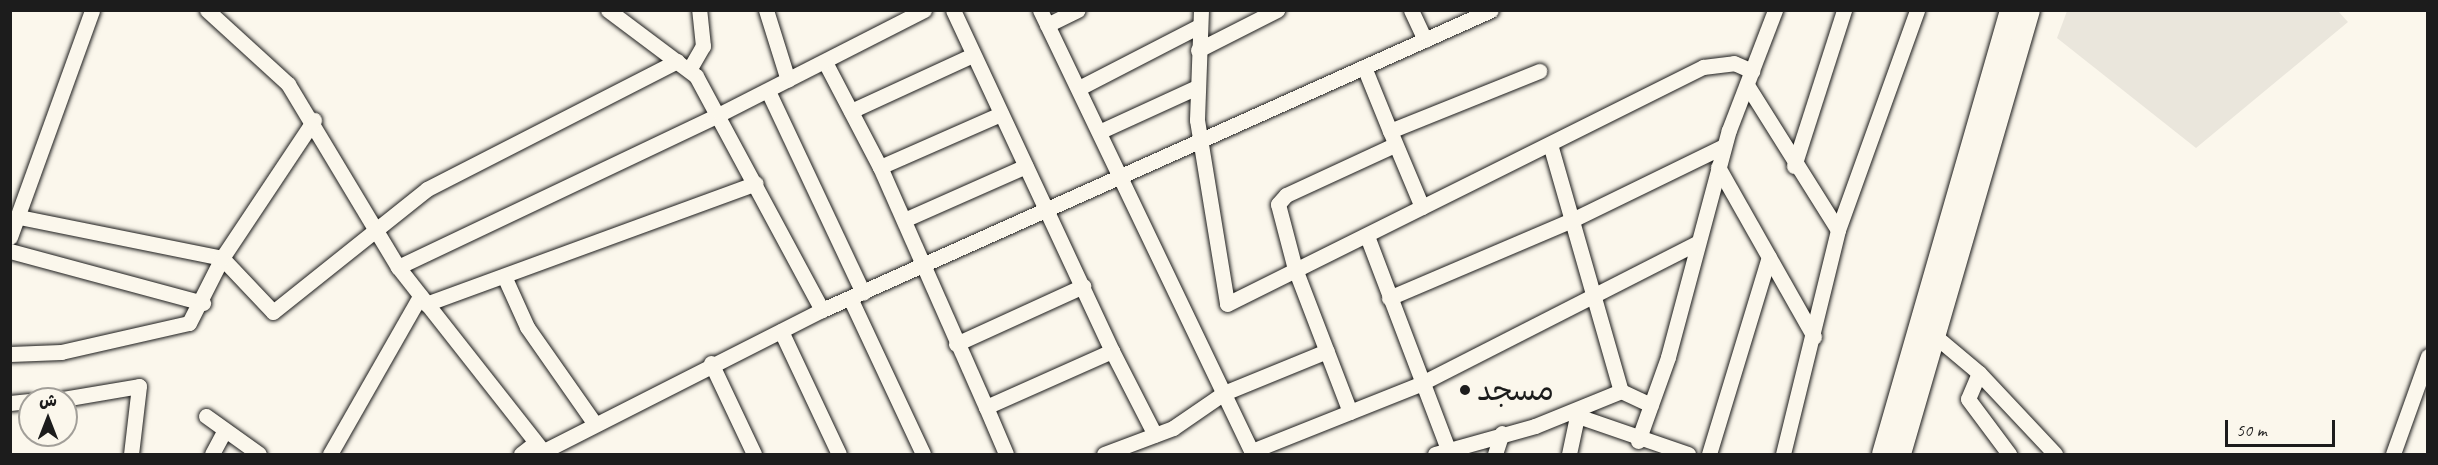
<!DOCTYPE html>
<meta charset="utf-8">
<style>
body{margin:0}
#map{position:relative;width:2438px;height:465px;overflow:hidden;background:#fbf7ec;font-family:Caveat,"Playpen Sans Arabic",sans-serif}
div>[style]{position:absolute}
.built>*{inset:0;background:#eae6dc}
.roads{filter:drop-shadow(0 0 2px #1c1c1c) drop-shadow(0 0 2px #1c1c1c)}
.minor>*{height:15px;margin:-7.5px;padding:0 7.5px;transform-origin:7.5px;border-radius:7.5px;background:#fbf7ec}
.major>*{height:20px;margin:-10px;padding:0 10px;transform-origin:10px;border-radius:10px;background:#fbf7ec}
.dots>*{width:16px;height:16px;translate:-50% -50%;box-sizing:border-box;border:3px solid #fbf7ec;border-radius:50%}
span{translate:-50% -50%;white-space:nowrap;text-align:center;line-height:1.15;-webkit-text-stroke:4.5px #fbf7ec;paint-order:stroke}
.poi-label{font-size:30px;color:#1c1c1c}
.left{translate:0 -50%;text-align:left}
.frame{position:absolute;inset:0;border:12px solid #1c1c1c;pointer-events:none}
.north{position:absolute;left:18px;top:387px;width:60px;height:60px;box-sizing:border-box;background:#fbf7ec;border:2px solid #a29f99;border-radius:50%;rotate:0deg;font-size:16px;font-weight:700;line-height:24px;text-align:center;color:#1c1c1c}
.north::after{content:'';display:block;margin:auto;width:21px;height:27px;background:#1c1c1c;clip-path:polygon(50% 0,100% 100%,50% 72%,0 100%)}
.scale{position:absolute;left:2225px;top:420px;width:110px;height:27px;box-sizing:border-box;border:3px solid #1c1c1c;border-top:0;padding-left:8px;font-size:18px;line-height:21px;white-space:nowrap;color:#1c1c1c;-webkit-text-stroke:4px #fbf7ec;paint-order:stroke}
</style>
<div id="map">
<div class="built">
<i style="clip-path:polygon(2338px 11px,2348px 22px,2196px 148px,2057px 38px,2067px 11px)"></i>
</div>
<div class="roads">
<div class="minor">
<i style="left:207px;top:10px;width:110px;rotate:42.4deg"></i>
<i style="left:288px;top:84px;width:214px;rotate:59deg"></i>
<i style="left:398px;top:267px;width:238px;rotate:51.8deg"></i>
<i style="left:608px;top:10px;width:110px;rotate:36.9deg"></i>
<i style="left:696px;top:76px;width:266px;rotate:61.7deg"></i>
<i style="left:766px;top:10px;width:73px;rotate:72.6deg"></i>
<i style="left:1040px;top:10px;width:492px;rotate:64.4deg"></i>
<i style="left:1201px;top:10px;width:110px;rotate:92.1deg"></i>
<i style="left:1197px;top:120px;width:186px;rotate:80.7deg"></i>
<i style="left:1227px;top:304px;width:532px;rotate:-26.47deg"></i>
<i style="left:1703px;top:67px;width:31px;rotate:-7deg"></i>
<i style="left:1734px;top:63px;width:20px;rotate:24deg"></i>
<i style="left:1411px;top:10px;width:33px;rotate:65deg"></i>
<i style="left:1047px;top:25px;width:34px;rotate:-26deg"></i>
<i style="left:1198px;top:50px;width:89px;rotate:-26.9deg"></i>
<i style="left:825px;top:62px;width:119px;rotate:62.4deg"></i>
<i style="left:880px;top:167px;width:262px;rotate:66.2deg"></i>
<i style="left:986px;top:407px;width:138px;rotate:-24deg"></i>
<i style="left:1112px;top:351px;width:376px;rotate:-115deg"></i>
<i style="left:1364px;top:67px;width:69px;rotate:67.9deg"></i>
<i style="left:689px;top:70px;width:28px;rotate:-60deg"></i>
<i style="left:703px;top:46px;width:36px;rotate:-96deg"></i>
<i style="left:1747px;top:85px;width:171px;rotate:57.9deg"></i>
<i style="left:1079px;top:88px;width:135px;rotate:-27.3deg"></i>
<i style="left:768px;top:91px;width:223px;rotate:64.8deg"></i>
<i style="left:851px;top:111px;width:134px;rotate:-24.7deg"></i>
<i style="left:1101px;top:131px;width:106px;rotate:-24.6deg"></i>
<i style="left:1550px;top:144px;width:257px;rotate:74deg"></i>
<i style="left:1621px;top:391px;width:33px;rotate:25deg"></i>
<i style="left:1794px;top:166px;width:164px;rotate:-72.2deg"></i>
<i style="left:880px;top:167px;width:132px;rotate:-23.7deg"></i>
<i style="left:1718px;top:167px;width:195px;rotate:60.5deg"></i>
<i style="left:1422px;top:207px;width:82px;rotate:-112.8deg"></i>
<i style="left:1390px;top:131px;width:161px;rotate:-21.9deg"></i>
<i style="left:19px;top:217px;width:207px;rotate:11.4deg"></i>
<i style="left:222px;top:258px;width:74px;rotate:46.6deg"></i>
<i style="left:273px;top:312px;width:197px;rotate:-38.6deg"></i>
<i style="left:427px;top:189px;width:281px;rotate:-27.1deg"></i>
<i style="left:904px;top:220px;width:133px;rotate:-23.9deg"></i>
<i style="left:1367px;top:236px;width:228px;rotate:69.2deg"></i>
<i style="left:10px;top:237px;width:241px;rotate:-70.1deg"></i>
<i style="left:10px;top:251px;width:200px;rotate:15.1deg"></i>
<i style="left:398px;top:267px;width:357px;rotate:-25.4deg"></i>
<i style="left:720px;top:114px;width:229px;rotate:-27deg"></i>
<i style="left:504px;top:276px;width:56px;rotate:65.7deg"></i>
<i style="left:527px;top:327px;width:118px;rotate:55deg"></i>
<i style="left:850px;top:298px;width:172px;rotate:64.9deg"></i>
<i style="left:1389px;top:298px;width:199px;rotate:-23.1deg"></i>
<i style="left:1572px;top:220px;width:169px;rotate:-26deg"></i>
<i style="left:426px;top:304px;width:351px;rotate:-20.1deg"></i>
<i style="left:781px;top:331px;width:136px;rotate:64.8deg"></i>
<i style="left:1929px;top:331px;width:65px;rotate:40deg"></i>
<i style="left:1979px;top:373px;width:111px;rotate:46.8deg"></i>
<i style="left:956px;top:344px;width:140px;rotate:-24.5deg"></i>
<i style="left:1112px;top:351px;width:94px;rotate:62.9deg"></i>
<i style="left:10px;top:354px;width:51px;rotate:-2.2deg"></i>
<i style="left:61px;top:352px;width:131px;rotate:-12.8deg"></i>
<i style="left:189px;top:323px;width:73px;rotate:-63.1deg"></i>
<i style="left:222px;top:258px;width:166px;rotate:-56.3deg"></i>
<i style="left:711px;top:363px;width:101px;rotate:64.7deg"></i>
<i style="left:1979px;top:373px;width:28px;rotate:113deg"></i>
<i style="left:1968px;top:399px;width:69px;rotate:53.3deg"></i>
<i style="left:63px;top:399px;width:77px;rotate:-9.7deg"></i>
<i style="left:139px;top:386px;width:68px;rotate:96.7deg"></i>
<i style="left:10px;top:403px;width:20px;rotate:-6deg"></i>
<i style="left:986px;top:407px;width:51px;rotate:66.9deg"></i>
<i style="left:1350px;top:412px;width:153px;rotate:-111deg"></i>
<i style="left:1295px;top:269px;width:67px;rotate:-104.7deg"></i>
<i style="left:1278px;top:204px;width:12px;rotate:-48deg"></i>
<i style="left:1286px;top:195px;width:119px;rotate:-24.8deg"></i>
<i style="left:1569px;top:413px;width:126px;rotate:19deg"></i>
<i style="left:206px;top:416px;width:65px;rotate:35.6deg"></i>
<i style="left:1638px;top:441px;width:89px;rotate:-70.3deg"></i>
<i style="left:1668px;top:357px;width:235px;rotate:-75deg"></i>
<i style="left:1729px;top:130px;width:129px;rotate:-69deg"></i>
<i style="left:1252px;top:451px;width:181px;rotate:-21.7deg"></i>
<i style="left:1420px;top:384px;width:311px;rotate:-27deg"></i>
<i style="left:542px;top:452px;width:314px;rotate:-26.9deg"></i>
<i style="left:822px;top:310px;width:733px;rotate:-24.15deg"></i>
<i style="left:212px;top:454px;width:27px;rotate:-62deg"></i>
<i style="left:330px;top:454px;width:182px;rotate:-60.3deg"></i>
<i style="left:521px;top:454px;width:18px;rotate:-38deg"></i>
<i style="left:1104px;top:454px;width:74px;rotate:-20.6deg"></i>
<i style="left:1173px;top:428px;width:62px;rotate:-34.5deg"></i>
<i style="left:1224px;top:393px;width:111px;rotate:-22.2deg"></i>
<i style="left:1435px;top:454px;width:104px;rotate:-15.6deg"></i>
<i style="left:1535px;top:426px;width:93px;rotate:-22.1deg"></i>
<i style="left:1495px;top:454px;width:22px;rotate:-72deg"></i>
<i style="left:1569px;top:454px;width:38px;rotate:-78deg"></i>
<i style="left:1709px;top:454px;width:206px;rotate:-73.1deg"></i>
<i style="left:1783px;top:454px;width:231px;rotate:-76.2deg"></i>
<i style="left:1838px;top:230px;width:234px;rotate:-70.2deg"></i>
<i style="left:2393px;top:454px;width:104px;rotate:-70.3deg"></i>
</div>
<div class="major">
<i style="left:1882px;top:454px;width:462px;rotate:-73.9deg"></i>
<i style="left:1901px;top:454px;width:462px;rotate:-73.8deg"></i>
</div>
</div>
<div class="dots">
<i style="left:1465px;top:390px;background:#1c1c1c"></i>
</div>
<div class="poi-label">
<span class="left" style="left:1477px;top:390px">مسجد</span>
</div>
<div class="frame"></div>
<div class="north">ش</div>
<div class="scale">50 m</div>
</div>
